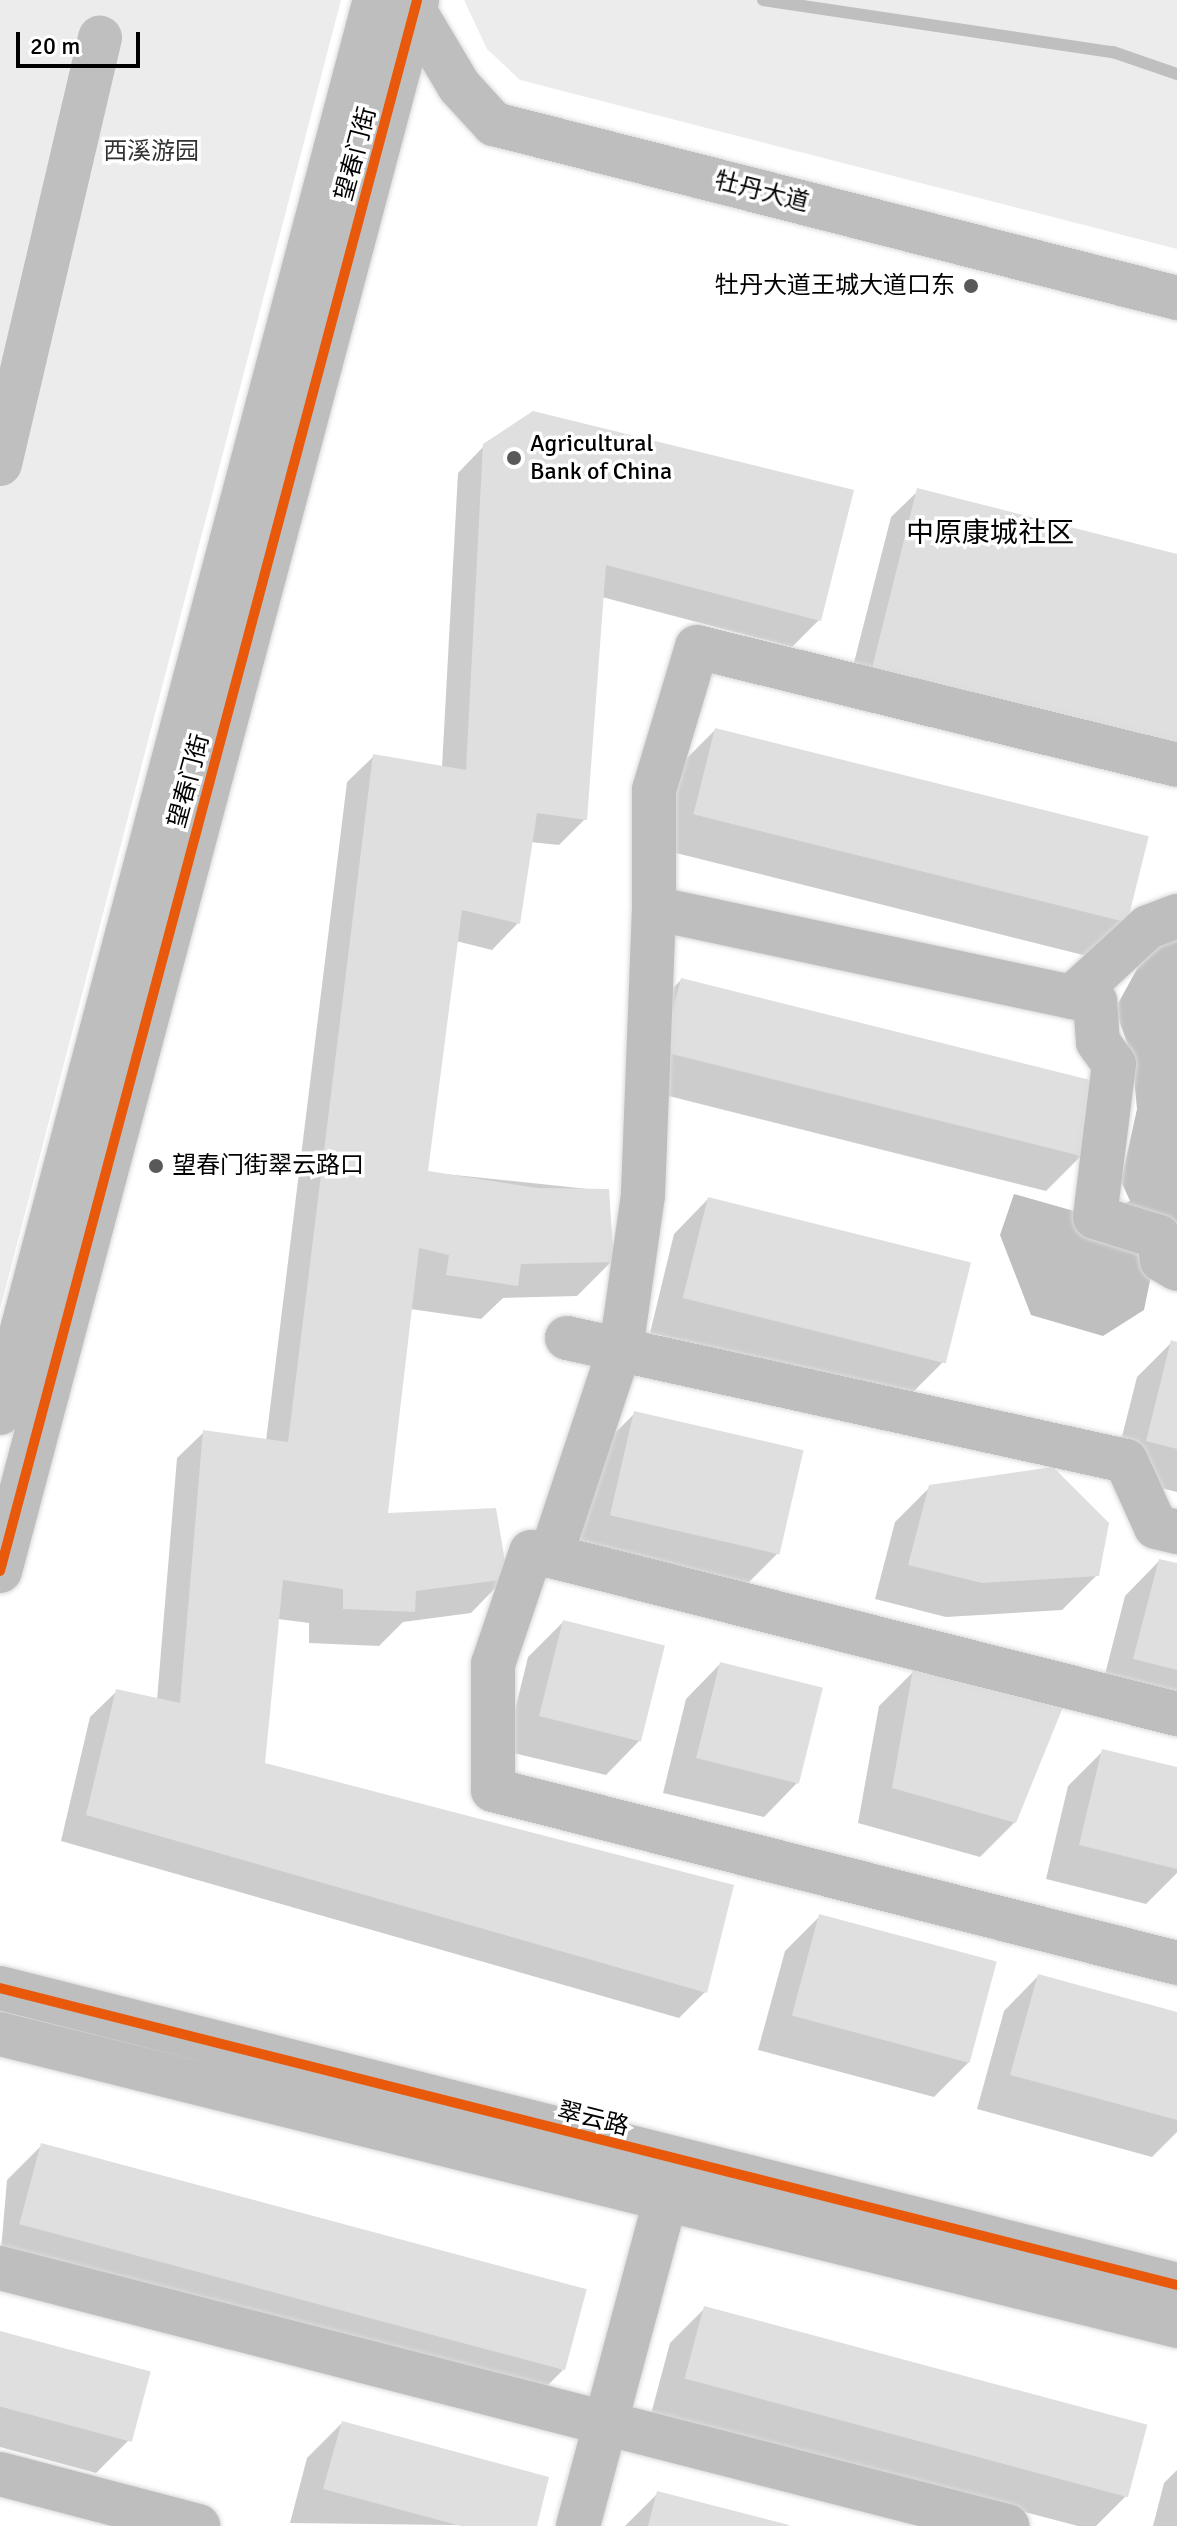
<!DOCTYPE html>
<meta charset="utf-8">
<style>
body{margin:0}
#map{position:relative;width:1177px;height:2526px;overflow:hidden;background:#fff;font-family:Signika,"Noto Sans SC",sans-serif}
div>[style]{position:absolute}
.green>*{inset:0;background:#ececec}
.water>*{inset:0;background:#bfbfbf}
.shadow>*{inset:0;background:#0003}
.stream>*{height:12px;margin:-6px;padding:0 6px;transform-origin:6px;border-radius:6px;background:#bfbfbf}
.canal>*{height:44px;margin:-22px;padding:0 22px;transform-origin:22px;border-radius:22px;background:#bfbfbf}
.building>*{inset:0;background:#dfdfdf;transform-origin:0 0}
.roads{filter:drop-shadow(0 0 2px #dbdbdb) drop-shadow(0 0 2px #dbdbdb)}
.minor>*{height:44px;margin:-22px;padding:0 22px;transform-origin:22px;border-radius:22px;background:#bebebe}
.major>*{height:44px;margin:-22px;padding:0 22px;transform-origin:22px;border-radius:22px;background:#bebebe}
.cycleway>*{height:10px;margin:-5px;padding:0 5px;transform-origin:5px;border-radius:5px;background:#e8590c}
.dots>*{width:22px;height:22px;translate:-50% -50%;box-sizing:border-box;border:4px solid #fff;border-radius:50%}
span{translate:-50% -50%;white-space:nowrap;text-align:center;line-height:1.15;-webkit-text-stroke:7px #fff;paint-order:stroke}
.park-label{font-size:24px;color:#333}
.street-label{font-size:24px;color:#000}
.poi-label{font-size:24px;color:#000}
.right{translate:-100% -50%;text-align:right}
.left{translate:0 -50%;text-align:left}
.quarter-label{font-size:28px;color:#000}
.scale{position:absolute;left:16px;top:32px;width:124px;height:36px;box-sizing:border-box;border:4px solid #000;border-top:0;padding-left:10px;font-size:24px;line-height:28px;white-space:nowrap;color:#000;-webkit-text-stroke:6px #fff;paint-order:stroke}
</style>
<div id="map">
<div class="green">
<i style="clip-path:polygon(0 0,341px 0,0 1309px)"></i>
<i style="clip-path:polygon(464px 0,1177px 0,1177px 249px,520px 80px,487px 49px)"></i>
</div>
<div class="water">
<i style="clip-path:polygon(1177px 930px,1177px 1223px,1159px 1237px,1144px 1310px,1103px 1336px,1031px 1315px,1000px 1235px,1014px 1194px,1095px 1217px,1130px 1201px,1121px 1181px,1137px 1109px,1132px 1057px,1115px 1009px,1138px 967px)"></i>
</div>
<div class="shadow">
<i style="clip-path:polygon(484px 446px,819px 620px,792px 647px,602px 597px,585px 819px,559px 845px,530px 842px,518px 923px,492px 950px,456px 941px,426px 1172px,607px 1191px,612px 1261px,577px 1296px,503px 1298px,481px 1319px,410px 1309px,386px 1515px,505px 1578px,471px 1613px,403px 1622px,379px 1646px,309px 1643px,309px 1623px,278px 1619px,263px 1764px,705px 1992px,679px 2018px,61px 1841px,90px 1717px,117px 1691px,157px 1700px,177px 1458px,204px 1432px,266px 1441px,347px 782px,374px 756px,442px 767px,458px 473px)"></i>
<i style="clip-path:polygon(918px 491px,1177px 556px,846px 694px,891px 517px)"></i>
<i style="clip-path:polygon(715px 730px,1126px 922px,1091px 957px,660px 849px,680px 765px)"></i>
<i style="clip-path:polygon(681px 980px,1081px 1156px,1046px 1191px,629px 1086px,646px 1015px)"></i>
<i style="clip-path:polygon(708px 1199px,945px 1360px,910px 1395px,650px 1333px,674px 1234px)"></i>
<i style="clip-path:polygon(1172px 1342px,1177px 1344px,1177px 1492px,1112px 1476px,1137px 1377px)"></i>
<i style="clip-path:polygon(635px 1413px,778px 1553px,743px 1588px,576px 1549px,600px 1448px)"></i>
<i style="clip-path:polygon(930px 1487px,1097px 1575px,1062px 1610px,946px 1617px,875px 1599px,895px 1522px)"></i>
<i style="clip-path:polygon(1159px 1561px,1177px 1566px,1177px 1714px,1100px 1694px,1125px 1596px)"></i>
<i style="clip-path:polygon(563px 1622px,640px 1740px,606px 1775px,505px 1751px,528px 1657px)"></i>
<i style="clip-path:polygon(720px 1664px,798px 1782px,764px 1817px,663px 1793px,686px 1699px)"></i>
<i style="clip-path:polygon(914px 1671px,1015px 1822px,980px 1857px,858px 1823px,879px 1706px)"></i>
<i style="clip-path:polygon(1103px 1751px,1177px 1769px,1177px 1873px,1146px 1904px,1046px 1879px,1068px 1786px)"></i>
<i style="clip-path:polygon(820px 1916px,969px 2062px,934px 2097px,758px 2050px,785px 1951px)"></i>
<i style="clip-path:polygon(1038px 1976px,1177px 2014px,1177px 2132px,1152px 2157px,977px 2109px,1004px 2011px)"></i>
<i style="clip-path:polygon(42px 2145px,563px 2370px,528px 2405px,0 2262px,7px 2180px)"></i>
<i style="clip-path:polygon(705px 2308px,1127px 2495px,1096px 2526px,1078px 2526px,651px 2414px,670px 2343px)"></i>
<i style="clip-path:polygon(0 2333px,131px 2438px,96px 2473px,0 2447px)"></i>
<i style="clip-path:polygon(342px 2423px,535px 2526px,290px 2523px,307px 2458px)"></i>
<i style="clip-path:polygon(1177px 2470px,1177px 2526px,1153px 2526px,1164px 2483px)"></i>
<i style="clip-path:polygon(658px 2493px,785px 2526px,625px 2526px)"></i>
</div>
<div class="stream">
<i style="left:763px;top:0;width:354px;rotate:8.5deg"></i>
<i style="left:1113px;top:52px;width:68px;rotate:19deg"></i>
</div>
<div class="canal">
<i style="left:0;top:464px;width:438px;rotate:-76.8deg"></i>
</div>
<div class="building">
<i style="clip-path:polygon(533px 411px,854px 490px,821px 621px,606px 565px,587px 820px,537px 813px,520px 924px,462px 910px,428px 1171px,537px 1188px,609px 1189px,614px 1262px,521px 1264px,518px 1286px,446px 1275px,449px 1255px,419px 1248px,388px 1513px,496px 1508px,508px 1579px,416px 1591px,415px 1612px,343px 1609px,343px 1589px,283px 1580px,265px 1763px,734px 1885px,707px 1993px,86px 1815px,116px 1689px,180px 1703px,203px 1430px,288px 1442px,373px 754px,466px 770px,483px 444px)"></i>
<i style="clip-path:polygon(917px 488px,1177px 554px,1177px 745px,872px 668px)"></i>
<i style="left:715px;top:728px;width:447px;height:89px;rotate:14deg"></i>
<i style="left:681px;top:978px;width:433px;height:76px;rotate:14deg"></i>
<i style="left:708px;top:1197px;width:271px;height:104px;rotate:14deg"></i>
<i style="clip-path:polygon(1171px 1340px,1177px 1342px,1177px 1449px,1146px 1441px)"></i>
<i style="left:634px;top:1411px;width:174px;height:107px;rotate:13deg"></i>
<i style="clip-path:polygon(1053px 1467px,1109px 1523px,1099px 1576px,982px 1583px,908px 1565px,929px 1485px)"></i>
<i style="clip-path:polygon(1159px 1559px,1177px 1563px,1177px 1670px,1133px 1659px)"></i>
<i style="left:563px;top:1620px;width:105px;height:99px;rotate:14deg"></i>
<i style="left:720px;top:1662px;width:106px;height:99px;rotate:14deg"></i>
<i style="clip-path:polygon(913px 1669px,1063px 1707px,1016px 1823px,892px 1788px)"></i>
<i style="clip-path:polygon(1102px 1749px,1177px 1767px,1177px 1869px,1079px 1845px)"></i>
<i style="left:819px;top:1914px;width:184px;height:105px;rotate:15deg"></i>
<i style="clip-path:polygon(1038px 1974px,1177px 2012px,1177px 2120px,1010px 2075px)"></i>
<i style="left:41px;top:2143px;width:565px;height:84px;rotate:15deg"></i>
<i style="left:704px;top:2306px;width:459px;height:75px;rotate:15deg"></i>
<i style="left:0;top:2331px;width:156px;height:73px;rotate:15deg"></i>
<i style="clip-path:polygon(342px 2421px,549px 2477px,537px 2526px,461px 2526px,323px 2489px)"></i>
<i style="clip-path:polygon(657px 2491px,789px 2525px,788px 2526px,648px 2526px)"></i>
</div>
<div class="roads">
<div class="minor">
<i style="left:654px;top:908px;width:118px;rotate:-90deg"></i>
<i style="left:654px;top:790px;width:149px;rotate:-73.3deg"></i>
<i style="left:697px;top:647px;width:494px;rotate:13.8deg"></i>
<i style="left:1177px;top:916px;width:31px;rotate:159deg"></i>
<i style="left:1148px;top:927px;width:103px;rotate:137.4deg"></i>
<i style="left:1072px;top:997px;width:427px;rotate:-168deg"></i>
<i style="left:654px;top:908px;width:287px;rotate:92.2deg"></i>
<i style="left:643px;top:1195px;width:148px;rotate:98.1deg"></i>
<i style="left:622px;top:1342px;width:225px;rotate:108.4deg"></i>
<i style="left:551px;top:1556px;width:20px;rotate:-169deg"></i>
<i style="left:531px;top:1552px;width:118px;rotate:108.7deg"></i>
<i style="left:493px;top:1664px;width:126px;rotate:90deg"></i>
<i style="left:493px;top:1790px;width:706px;rotate:14.19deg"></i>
<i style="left:1072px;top:997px;width:24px;rotate:12deg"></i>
<i style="left:1095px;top:1002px;width:40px;rotate:85.7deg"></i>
<i style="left:1098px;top:1042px;width:27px;rotate:54deg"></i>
<i style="left:1114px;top:1064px;width:154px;rotate:97.1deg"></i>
<i style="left:1095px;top:1217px;width:67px;rotate:17.4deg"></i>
<i style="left:1159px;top:1237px;width:23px;rotate:83deg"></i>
<i style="left:1162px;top:1260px;width:17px;rotate:31deg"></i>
<i style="left:567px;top:1338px;width:572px;rotate:12.41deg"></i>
<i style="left:1126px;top:1461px;width:72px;rotate:65.6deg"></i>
<i style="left:1156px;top:1527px;width:22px;rotate:13deg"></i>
<i style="left:0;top:1413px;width:1462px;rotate:-75.14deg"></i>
<i style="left:551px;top:1556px;width:646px;rotate:14.17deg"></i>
<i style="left:0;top:1571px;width:1625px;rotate:-75.13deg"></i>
<i style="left:0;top:1988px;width:1214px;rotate:14.16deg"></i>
<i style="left:0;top:2034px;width:1213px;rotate:13.93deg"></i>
<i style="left:0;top:2268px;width:1040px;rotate:14.37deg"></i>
<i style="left:0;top:2474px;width:205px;rotate:14.7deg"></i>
<i style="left:578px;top:2526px;width:367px;rotate:-75deg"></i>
</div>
<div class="major">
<i style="left:408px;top:0;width:100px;rotate:59.3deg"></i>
<i style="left:459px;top:86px;width:52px;rotate:47.4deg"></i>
<i style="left:494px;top:124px;width:705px;rotate:14.29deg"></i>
</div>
</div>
<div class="cycleway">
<i style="left:0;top:1571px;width:1625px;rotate:-75.13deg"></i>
<i style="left:0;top:1988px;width:1214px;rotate:14.16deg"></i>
</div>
<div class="dots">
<i style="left:971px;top:286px;background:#595959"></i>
<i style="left:514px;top:458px;background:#595959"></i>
<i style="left:156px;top:1166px;background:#595959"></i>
</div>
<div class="park-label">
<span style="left:151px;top:152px">西溪游园</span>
</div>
<div class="street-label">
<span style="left:356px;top:154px;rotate:-75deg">望春门街</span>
<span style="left:762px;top:192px;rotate:14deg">牡丹大道</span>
<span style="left:189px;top:781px;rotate:-75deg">望春门街</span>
<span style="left:593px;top:2119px;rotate:14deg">翠云路</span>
</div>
<div class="poi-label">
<span class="right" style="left:955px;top:286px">牡丹大道王城大道口东</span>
<span class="left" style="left:530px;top:458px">Agricultural<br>Bank of China</span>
<span class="left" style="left:172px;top:1166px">望春门街翠云路口</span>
</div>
<div class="quarter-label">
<span style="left:990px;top:533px">中原康城社区</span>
</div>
<div class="scale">20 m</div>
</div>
